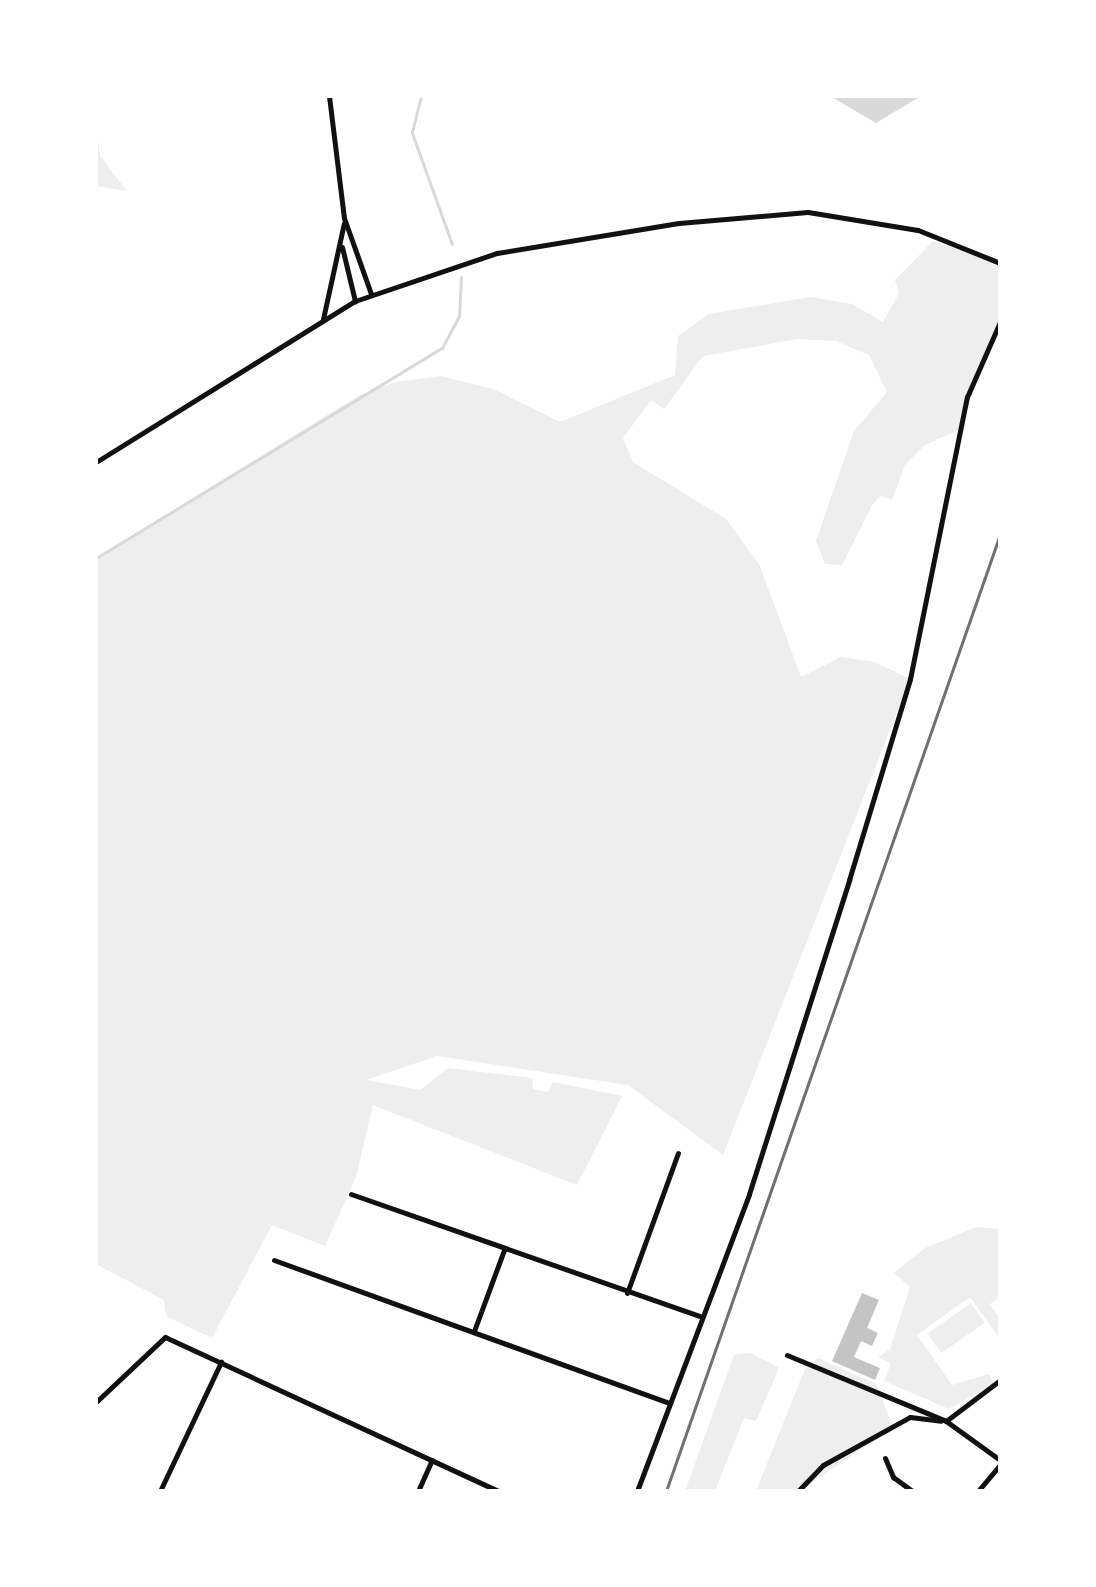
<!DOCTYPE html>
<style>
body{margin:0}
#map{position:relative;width:1096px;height:1587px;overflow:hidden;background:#fff;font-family:"IBM Plex Serif",serif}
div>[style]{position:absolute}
.green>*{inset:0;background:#eee;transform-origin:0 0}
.water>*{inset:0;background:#d9d9d9}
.stream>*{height:3px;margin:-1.5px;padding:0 1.5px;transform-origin:1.5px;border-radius:1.5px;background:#d9d9d9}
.building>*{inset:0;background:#c4c4c4}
.minor>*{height:5px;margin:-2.5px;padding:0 2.5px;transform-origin:2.5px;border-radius:2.5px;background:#111}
.rail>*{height:3px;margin:-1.5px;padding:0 1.5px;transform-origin:1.5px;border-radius:1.5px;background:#707070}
span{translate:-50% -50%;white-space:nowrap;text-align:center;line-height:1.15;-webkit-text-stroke:6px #fff;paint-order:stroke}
.frame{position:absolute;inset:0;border:98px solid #fff;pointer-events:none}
</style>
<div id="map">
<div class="green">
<i style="clip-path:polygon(96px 121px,100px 156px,127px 191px,96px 186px)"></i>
<i style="clip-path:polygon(933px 241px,1000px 263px,1000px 322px,958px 430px,925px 445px,905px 465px,892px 500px,880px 496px,872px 505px,842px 565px,825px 564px,816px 541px,854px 431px,887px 392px,869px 355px,836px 341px,797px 339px,703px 356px,664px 409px,651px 400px,623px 438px,633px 462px,726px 519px,759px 564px,801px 677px,841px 657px,875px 662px,910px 679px,723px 1155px,628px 1085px,437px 1056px,366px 1080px,421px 1090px,448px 1068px,532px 1078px,533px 1089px,548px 1092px,553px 1082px,622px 1096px,577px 1185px,373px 1105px,356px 1177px,325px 1246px,272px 1225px,212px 1338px,166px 1316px,164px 1300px,96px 1264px,96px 558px,358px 396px,395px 382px,441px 376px,493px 389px,560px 422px,675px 375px,678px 336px,709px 314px,811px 297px,852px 304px,883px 322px,899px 293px,895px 280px)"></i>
<i style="clip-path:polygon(976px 1227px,1000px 1229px,1000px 1297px,990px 1304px,1000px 1319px,1000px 1339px,970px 1297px,917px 1335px,952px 1385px,989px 1374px,994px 1384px,949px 1409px,884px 1381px,891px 1363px,878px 1357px,890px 1349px,910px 1287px,894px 1273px,925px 1248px)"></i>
<i style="left:971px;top:1303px;width:24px;height:53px;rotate:55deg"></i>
<i style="clip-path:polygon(751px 1353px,779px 1368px,756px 1421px,744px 1418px,715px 1491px,685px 1491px,734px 1355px)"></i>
<i style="clip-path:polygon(818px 1358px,876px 1384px,893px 1427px,800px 1491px,756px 1491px,805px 1369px)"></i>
</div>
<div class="water">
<i style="clip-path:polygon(830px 96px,921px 96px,876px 123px)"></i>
</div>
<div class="stream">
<i style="left:421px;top:96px;width:38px;rotate:104deg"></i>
<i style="left:412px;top:133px;width:118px;rotate:70.2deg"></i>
<i style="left:96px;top:558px;width:405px;rotate:-31.3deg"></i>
<i style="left:442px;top:348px;width:36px;rotate:-62deg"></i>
<i style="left:459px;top:316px;width:39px;rotate:-87deg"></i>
</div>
<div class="building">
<i style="clip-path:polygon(862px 1293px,879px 1300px,867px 1328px,878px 1333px,872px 1346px,861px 1341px,854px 1357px,880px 1368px,875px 1380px,832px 1361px)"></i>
</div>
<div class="minor">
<i style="left:329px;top:96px;width:123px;rotate:83deg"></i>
<i style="left:344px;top:218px;width:81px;rotate:70.4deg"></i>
<i style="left:342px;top:247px;width:56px;rotate:76.5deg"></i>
<i style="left:323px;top:319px;width:98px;rotate:-77.7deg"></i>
<i style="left:96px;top:462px;width:305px;rotate:-31.9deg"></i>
<i style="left:355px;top:301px;width:150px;rotate:-18.7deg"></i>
<i style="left:497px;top:253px;width:184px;rotate:-9.4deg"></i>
<i style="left:679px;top:223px;width:129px;rotate:-4.9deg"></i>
<i style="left:808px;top:212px;width:111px;rotate:9.3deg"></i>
<i style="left:918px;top:230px;width:88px;rotate:21.9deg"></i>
<i style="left:351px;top:1194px;width:369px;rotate:19.3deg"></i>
<i style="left:274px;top:1260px;width:420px;rotate:19.9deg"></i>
<i style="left:627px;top:1293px;width:149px;rotate:-70deg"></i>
<i style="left:474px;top:1331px;width:86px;rotate:-69.7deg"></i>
<i style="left:787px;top:1355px;width:172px;rotate:22.5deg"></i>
<i style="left:946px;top:1421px;width:67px;rotate:35.8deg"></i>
<i style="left:96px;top:1402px;width:95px;rotate:-43.3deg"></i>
<i style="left:165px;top:1337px;width:368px;rotate:24.8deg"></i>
<i style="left:946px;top:1421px;width:68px;rotate:-37.2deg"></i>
<i style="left:885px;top:1458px;width:21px;rotate:67deg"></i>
<i style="left:893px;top:1477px;width:24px;rotate:36deg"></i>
<i style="left:160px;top:1491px;width:143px;rotate:-64.7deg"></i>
<i style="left:418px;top:1491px;width:34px;rotate:-66deg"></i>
<i style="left:637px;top:1491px;width:317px;rotate:-69.3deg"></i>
<i style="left:749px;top:1194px;width:330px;rotate:-72.3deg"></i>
<i style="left:849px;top:880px;width:210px;rotate:-73.1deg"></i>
<i style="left:910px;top:679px;width:288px;rotate:-78.6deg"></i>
<i style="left:967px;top:397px;width:82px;rotate:-66.3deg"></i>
<i style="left:798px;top:1491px;width:36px;rotate:-46deg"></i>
<i style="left:823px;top:1465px;width:99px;rotate:-28.9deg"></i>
<i style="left:910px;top:1417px;width:31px;rotate:7deg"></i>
<i style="left:978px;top:1491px;width:34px;rotate:-50deg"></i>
</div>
<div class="rail">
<i style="left:666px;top:1491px;width:1014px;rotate:-70.76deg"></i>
</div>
<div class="frame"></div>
</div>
